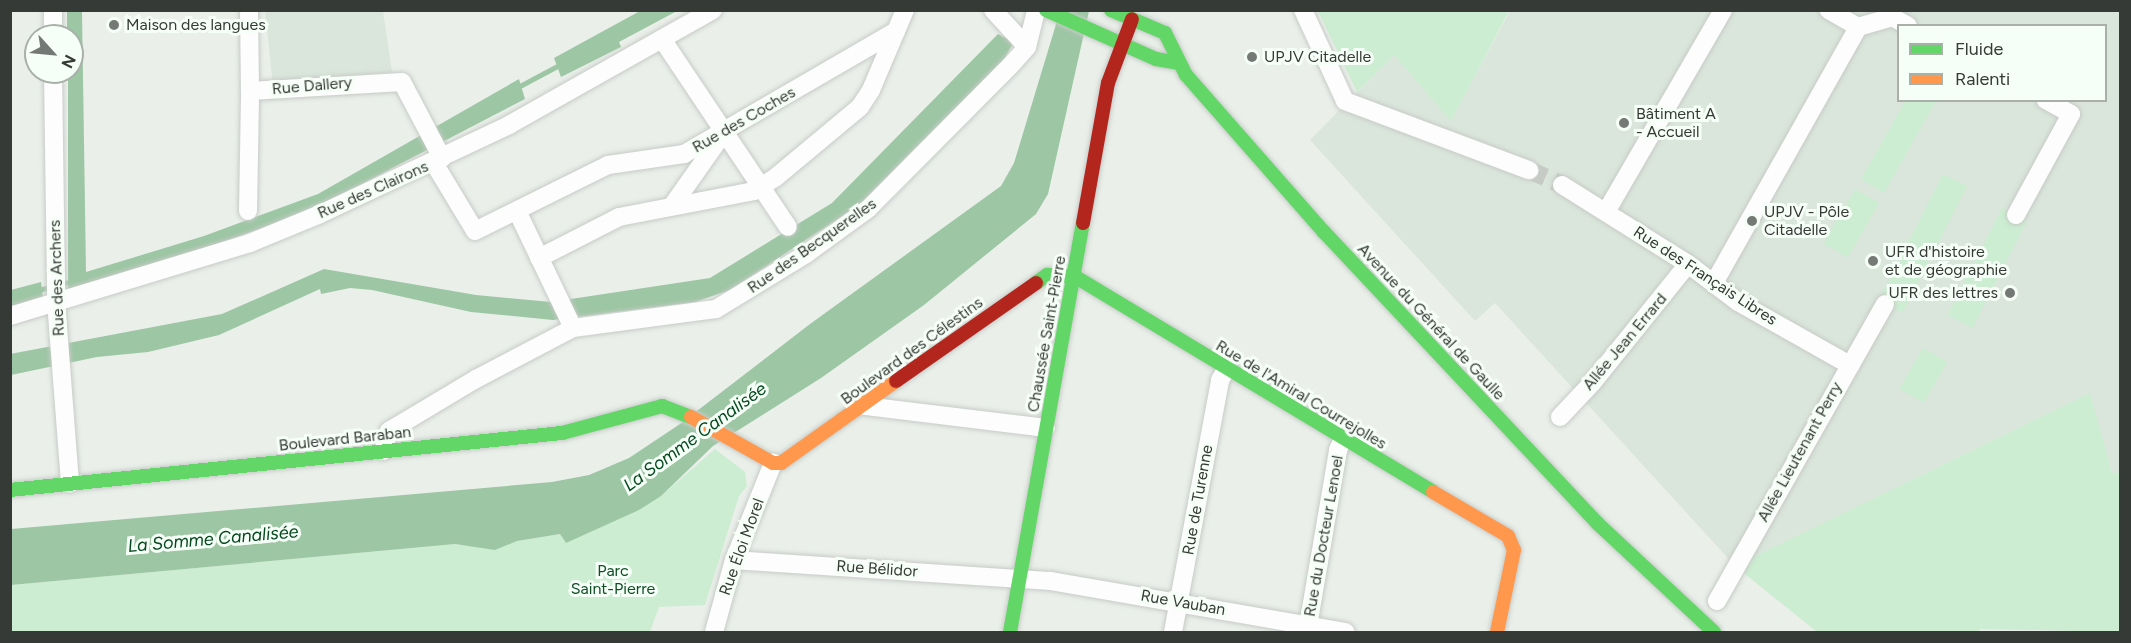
<!DOCTYPE html>
<meta charset="utf-8">
<style>
body{margin:0}
#map{position:relative;width:2131px;height:643px;overflow:hidden;background:#eaefea;font-family:Figtree,sans-serif}
div>[style]{position:absolute}
.built>*{inset:0;background:#dae6db}
.green>*{inset:0;background:#ccedd1;transform-origin:0 0}
.water>*{inset:0;background:#9dc6a4}
.stream>*{height:5px;margin:-2.5px;padding:0 2.5px;transform-origin:2.5px;border-radius:2.5px;background:#9dc6a4}
.street-tunnel>*{height:18px;margin-top:-9px;transform-origin:0;background:repeating-linear-gradient(90deg,#c6cbc6 0 18px,transparent 0 27px)}
.roads{filter:drop-shadow(0 0 2px #c7cbc7) drop-shadow(0 0 2px #c7cbc7)}
.street>*{height:18px;margin:-9px;padding:0 9px;transform-origin:9px;border-radius:9px;background:#fcfdfc}
.fast>*{height:14px;margin:-7px;padding:0 7px;transform-origin:7px;border-radius:7px;background:#63d668}
.slow>*{height:14px;margin:-7px;padding:0 7px;transform-origin:7px;border-radius:7px;background:#ff974d}
.jam>*{height:14px;margin:-7px;padding:0 7px;transform-origin:7px;border-radius:7px;background:#b3261e}
.dots>*{width:16px;height:16px;translate:-50% -50%;box-sizing:border-box;border:3px solid #f6fff7;border-radius:50%}
span{translate:-50% -50%;white-space:nowrap;text-align:center;line-height:1.15;-webkit-text-stroke:6px #f6fff7;paint-order:stroke}
.poi-label{font-size:16px;color:#363a37}
.left{translate:0 -50%;text-align:left}
.right{translate:-100% -50%;text-align:right}
.street-label{font-size:16px;color:#363a37}
.park-label{font-size:16px;color:#0d4e23}
.water-label{font-size:18px;color:#05491e;font-style:italic}
.frame{position:absolute;inset:0;border:12px solid #363a37;pointer-events:none}
.legend{position:absolute;left:1897px;top:24px;width:210px;height:78px;box-sizing:border-box;background:#f6fff7;border:2px solid #a9b0aa;margin:0;padding:8px 10px;list-style:none;font-size:18px;color:#363a37}
.legend li{display:flex;align-items:center;gap:12px;height:30px}
.legend b{width:30px;border:2px solid #a9b0aa}
.north{position:absolute;left:24px;top:24px;width:60px;height:60px;box-sizing:border-box;background:#f6fff7;border:2px solid #a9b0aa;border-radius:50%;rotate:117deg;font-size:16px;font-weight:700;line-height:24px;text-align:center;color:#363a37}
.north::after{content:'';display:block;margin:auto;width:21px;height:27px;background:#757976;clip-path:polygon(50% 0,100% 100%,50% 72%,0 100%)}
</style>
<div id="map">
<div class="built">
<i style="clip-path:polygon(265px 11px,383px 11px,392px 72px,273px 85px)"></i>
<i style="clip-path:polygon(evenodd,1510px 11px,2120px 11px,2120px 472px,2112px 473px,2089px 394px,1735px 566px,1495px 303px,1475px 321px,1310px 140px,1394px 55px,1451px 120px,1510px 11px,1898px 26px,2106px 26px,2106px 100px,1898px 100px,1898px 26px)"></i>
</div>
<div class="green">
<i style="clip-path:polygon(1318px 11px,1509px 11px,1451px 121px,1394px 55px,1357px 92px)"></i>
<i style="clip-path:polygon(1906px 100px,1936px 101px,1884px 193px,1861px 179px)"></i>
<i style="left:1943px;top:174px;width:27px;height:142px;rotate:27deg"></i>
<i style="left:1855px;top:189px;width:28px;height:63px;rotate:30deg"></i>
<i style="left:2002px;top:208px;width:28px;height:120px;rotate:27deg"></i>
<i style="left:1923px;top:348px;width:28px;height:47px;rotate:30deg"></i>
<i style="clip-path:polygon(2090px 393px,2112px 473px,2120px 472px,2120px 632px,1980px 629px,1978px 632px,1817px 632px,1735px 566px)"></i>
<i style="clip-path:polygon(715px 449px,745px 472px,747px 486px,739px 496px,705px 605px,659px 607px,650px 632px,11px 632px,11px 585px,455px 544px,495px 549px,517px 541px,560px 534px,566px 543px,661px 496px)"></i>
</div>
<div class="water">
<i style="clip-path:polygon(67px 11px,82px 11px,86px 272px,204px 236px,318px 194px,519px 79px,525px 99px,310px 211px,188px 254px,68px 289px,68px 72px,72px 72px,72px 36px,67px 36px)"></i>
<i style="clip-path:polygon(640px 11px,677px 11px,619px 42px,621px 47px,561px 77px,554px 58px)"></i>
<i style="clip-path:polygon(1060px 11px,1089px 11px,1048px 194px,1036px 214px,924px 305px,821px 378px,713px 446px,661px 496px,639px 510px,566px 543px,560px 534px,517px 541px,495px 550px,455px 544px,11px 585px,11px 529px,552px 482px,589px 475px,629px 458px,680px 424px,810px 324px,1001px 186px,1014px 163px)"></i>
<i style="clip-path:polygon(998px 34px,1014px 42px,1004px 59px,862px 203px,730px 290px,695px 302px,553px 320px,471px 312px,372px 290px,350px 288px,321px 294px,320px 289px,219px 335px,148px 352px,97px 357px,11px 375px,10px 354px,222px 314px,324px 269px,476px 295px,551px 302px,710px 278px,832px 203px)"></i>
<i style="clip-path:polygon(41px 282px,43px 298px,11px 307px,11px 290px)"></i>
</div>
<div class="stream">
<i style="left:516px;top:88px;width:51px;rotate:-28.1deg"></i>
<i style="left:35px;top:291px;width:39px;rotate:-15deg"></i>
</div>
<div class="street-tunnel">
<i style="left:1529px;top:170px;width:36px;rotate:24deg"></i>
</div>
<div class="roads">
<div class="street">
<i style="left:53px;top:10px;width:26px;rotate:90deg"></i>
<i style="left:249px;top:10px;width:81px;rotate:89.3deg"></i>
<i style="left:250px;top:91px;width:152px;rotate:-3.4deg"></i>
<i style="left:402px;top:82px;width:86px;rotate:62.2deg"></i>
<i style="left:993px;top:10px;width:50px;rotate:47.4deg"></i>
<i style="left:1303px;top:10px;width:100px;rotate:65.2deg"></i>
<i style="left:1345px;top:101px;width:197px;rotate:20.6deg"></i>
<i style="left:1858px;top:27px;width:35px;rotate:-16deg"></i>
<i style="left:1892px;top:17px;width:18px;rotate:29deg"></i>
<i style="left:662px;top:39px;width:226px;rotate:56.2deg"></i>
<i style="left:53px;top:72px;width:229px;rotate:89.2deg"></i>
<i style="left:56px;top:301px;width:183px;rotate:85.6deg"></i>
<i style="left:434px;top:163px;width:79px;rotate:58.9deg"></i>
<i style="left:475px;top:231px;width:148px;rotate:-26.4deg"></i>
<i style="left:608px;top:165px;width:77px;rotate:-8.2deg"></i>
<i style="left:684px;top:154px;width:245px;rotate:-30.1deg"></i>
<i style="left:1562px;top:185px;width:149px;rotate:32.1deg"></i>
<i style="left:1688px;top:264px;width:63px;rotate:37.2deg"></i>
<i style="left:1738px;top:302px;width:129px;rotate:29.4deg"></i>
<i style="left:672px;top:206px;width:87px;rotate:-54.8deg"></i>
<i style="left:248px;top:211px;width:120px;rotate:-89deg"></i>
<i style="left:1606px;top:212px;width:233px;rotate:-59.9deg"></i>
<i style="left:518px;top:213px;width:127px;rotate:64.4deg"></i>
<i style="left:2016px;top:215px;width:115px;rotate:-61.4deg"></i>
<i style="left:2071px;top:114px;width:29px;rotate:-151deg"></i>
<i style="left:539px;top:258px;width:90px;rotate:-27.1deg"></i>
<i style="left:619px;top:217px;width:137px;rotate:-10.9deg"></i>
<i style="left:754px;top:191px;width:26px;rotate:-32deg"></i>
<i style="left:776px;top:177px;width:109px;rotate:-39.8deg"></i>
<i style="left:860px;top:107px;width:20px;rotate:-57deg"></i>
<i style="left:871px;top:90px;width:87px;rotate:-67deg"></i>
<i style="left:1714px;top:283px;width:294px;rotate:-60.6deg"></i>
<i style="left:1858px;top:27px;width:34px;rotate:-150deg"></i>
<i style="left:10px;top:316px;width:251px;rotate:-16.9deg"></i>
<i style="left:250px;top:243px;width:74px;rotate:-22.4deg"></i>
<i style="left:318px;top:215px;width:211px;rotate:-25.2deg"></i>
<i style="left:509px;top:125px;width:234px;rotate:-29.4deg"></i>
<i style="left:865px;top:406px;width:182px;rotate:6.9deg"></i>
<i style="left:1560px;top:417px;width:47px;rotate:-46.7deg"></i>
<i style="left:1592px;top:383px;width:153px;rotate:-51.1deg"></i>
<i style="left:383px;top:451px;width:21px;rotate:-73deg"></i>
<i style="left:389px;top:431px;width:101px;rotate:-30.9deg"></i>
<i style="left:476px;top:379px;width:110px;rotate:-27.7deg"></i>
<i style="left:573px;top:328px;width:144px;rotate:-7.6deg"></i>
<i style="left:716px;top:309px;width:105px;rotate:-31.4deg"></i>
<i style="left:806px;top:254px;width:77px;rotate:-36deg"></i>
<i style="left:868px;top:209px;width:202px;rotate:-45.2deg"></i>
<i style="left:1010px;top:66px;width:25px;rotate:-48deg"></i>
<i style="left:1027px;top:47px;width:38px;rotate:-76deg"></i>
<i style="left:734px;top:560px;width:317px;rotate:3.8deg"></i>
<i style="left:1050px;top:581px;width:300px;rotate:9.8deg"></i>
<i style="left:1717px;top:601px;width:341px;rotate:-60.5deg"></i>
<i style="left:714px;top:632px;width:75px;rotate:-74.5deg"></i>
<i style="left:734px;top:560px;width:105px;rotate:-68.1deg"></i>
<i style="left:1173px;top:632px;width:256px;rotate:-79.4deg"></i>
<i style="left:1220px;top:380px;width:12px;rotate:-59deg"></i>
<i style="left:1307px;top:632px;width:185px;rotate:-80.3deg"></i>
<i style="left:1338px;top:450px;width:12px;rotate:-66deg"></i>
</div>
<div class="fast">
<i style="left:1046px;top:10px;width:120px;rotate:24deg"></i>
<i style="left:1156px;top:59px;width:22px;rotate:10deg"></i>
<i style="left:1111px;top:10px;width:59px;rotate:23.1deg"></i>
<i style="left:1165px;top:33px;width:47px;rotate:63.4deg"></i>
<i style="left:1186px;top:75px;width:209px;rotate:48.7deg"></i>
<i style="left:1324px;top:232px;width:399px;rotate:46.8deg"></i>
<i style="left:1597px;top:523px;width:160px;rotate:43deg"></i>
<i style="left:1036px;top:283px;width:14px;rotate:-36deg"></i>
<i style="left:1047px;top:275px;width:27px;rotate:2deg"></i>
<i style="left:1074px;top:276px;width:419px;rotate:31deg"></i>
<i style="left:10px;top:490px;width:555px;rotate:-5.9deg"></i>
<i style="left:562px;top:433px;width:104px;rotate:-15.1deg"></i>
<i style="left:662px;top:406px;width:31px;rotate:21deg"></i>
<i style="left:1010px;top:632px;width:415px;rotate:-79.9deg"></i>
</div>
<div class="slow">
<i style="left:691px;top:417px;width:94px;rotate:29.3deg"></i>
<i style="left:773px;top:463px;width:8px"></i>
<i style="left:781px;top:463px;width:141px;rotate:-35.5deg"></i>
<i style="left:1433px;top:492px;width:87px;rotate:30.4deg"></i>
<i style="left:1508px;top:536px;width:15px;rotate:67deg"></i>
<i style="left:1514px;top:550px;width:84px;rotate:101.7deg"></i>
</div>
<div class="jam">
<i style="left:1083px;top:223px;width:142px;rotate:-79.9deg"></i>
<i style="left:1108px;top:83px;width:68px;rotate:-69.4deg"></i>
<i style="left:896px;top:381px;width:171px;rotate:-35deg"></i>
</div>
</div>
<div class="dots">
<i style="left:114px;top:25px;background:#757976"></i>
<i style="left:1252px;top:57px;background:#757976"></i>
<i style="left:1624px;top:123px;background:#757976"></i>
<i style="left:1752px;top:221px;background:#757976"></i>
<i style="left:1873px;top:261px;background:#757976"></i>
<i style="left:2010px;top:293px;background:#757976"></i>
</div>
<div class="poi-label">
<span class="left" style="left:126px;top:25px">Maison des langues</span>
<span class="left" style="left:1264px;top:57px">UPJV Citadelle</span>
<span class="left" style="left:1636px;top:123px">Bâtiment A<br>- Accueil</span>
<span class="left" style="left:1764px;top:221px">UPJV - Pôle<br>Citadelle</span>
<span class="left" style="left:1885px;top:261px">UFR d'histoire<br>et de géographie</span>
<span class="right" style="left:1998px;top:293px">UFR des lettres</span>
</div>
<div class="street-label">
<span style="left:312px;top:86px;rotate:-5deg">Rue Dallery</span>
<span style="left:744px;top:120px;rotate:-30deg">Rue des Coches</span>
<span style="left:373px;top:190px;rotate:-24deg">Rue des Clairons</span>
<span style="left:812px;top:246px;rotate:-35deg">Rue des Becquerelles</span>
<span style="left:1705px;top:276px;rotate:33deg">Rue des Français Libres</span>
<span style="left:57px;top:278px;rotate:-92deg">Rue des Archers</span>
<span style="left:1431px;top:322px;rotate:47deg">Avenue du Général de Gaulle</span>
<span style="left:1047px;top:334px;rotate:-80deg">Chaussée Saint-Pierre</span>
<span style="left:1625px;top:342px;rotate:-50deg">Allée Jean Errard</span>
<span style="left:912px;top:351px;rotate:-36deg">Boulevard des Célestins</span>
<span style="left:1301px;top:395px;rotate:31deg">Rue de l'Amiral Courrejolles</span>
<span style="left:345px;top:439px;rotate:-6deg">Boulevard Baraban</span>
<span style="left:1800px;top:452px;rotate:-61deg">Allée Lieutenant Perry</span>
<span style="left:1198px;top:500px;rotate:-80deg">Rue de Turenne</span>
<span style="left:1324px;top:536px;rotate:-80deg">Rue du Docteur Lenoel</span>
<span style="left:742px;top:547px;rotate:-70deg">Rue Éloi Morel</span>
<span style="left:877px;top:569px;rotate:4deg">Rue Bélidor</span>
<span style="left:1183px;top:603px;rotate:10deg">Rue Vauban</span>
</div>
<div class="park-label">
<span style="left:613px;top:580px">Parc<br>Saint-Pierre</span>
</div>
<div class="water-label">
<span style="left:695px;top:437px;rotate:-36deg">La Somme Canalisée</span>
<span style="left:213px;top:539px;rotate:-5deg">La Somme Canalisée</span>
</div>
<div class="frame"></div>
<ul class="legend">
<li><b style="height:8px;background:#63d668"></b>Fluide</li>
<li><b style="height:8px;background:#ff974d"></b>Ralenti</li>
</ul>
<div class="north">N</div>
</div>
